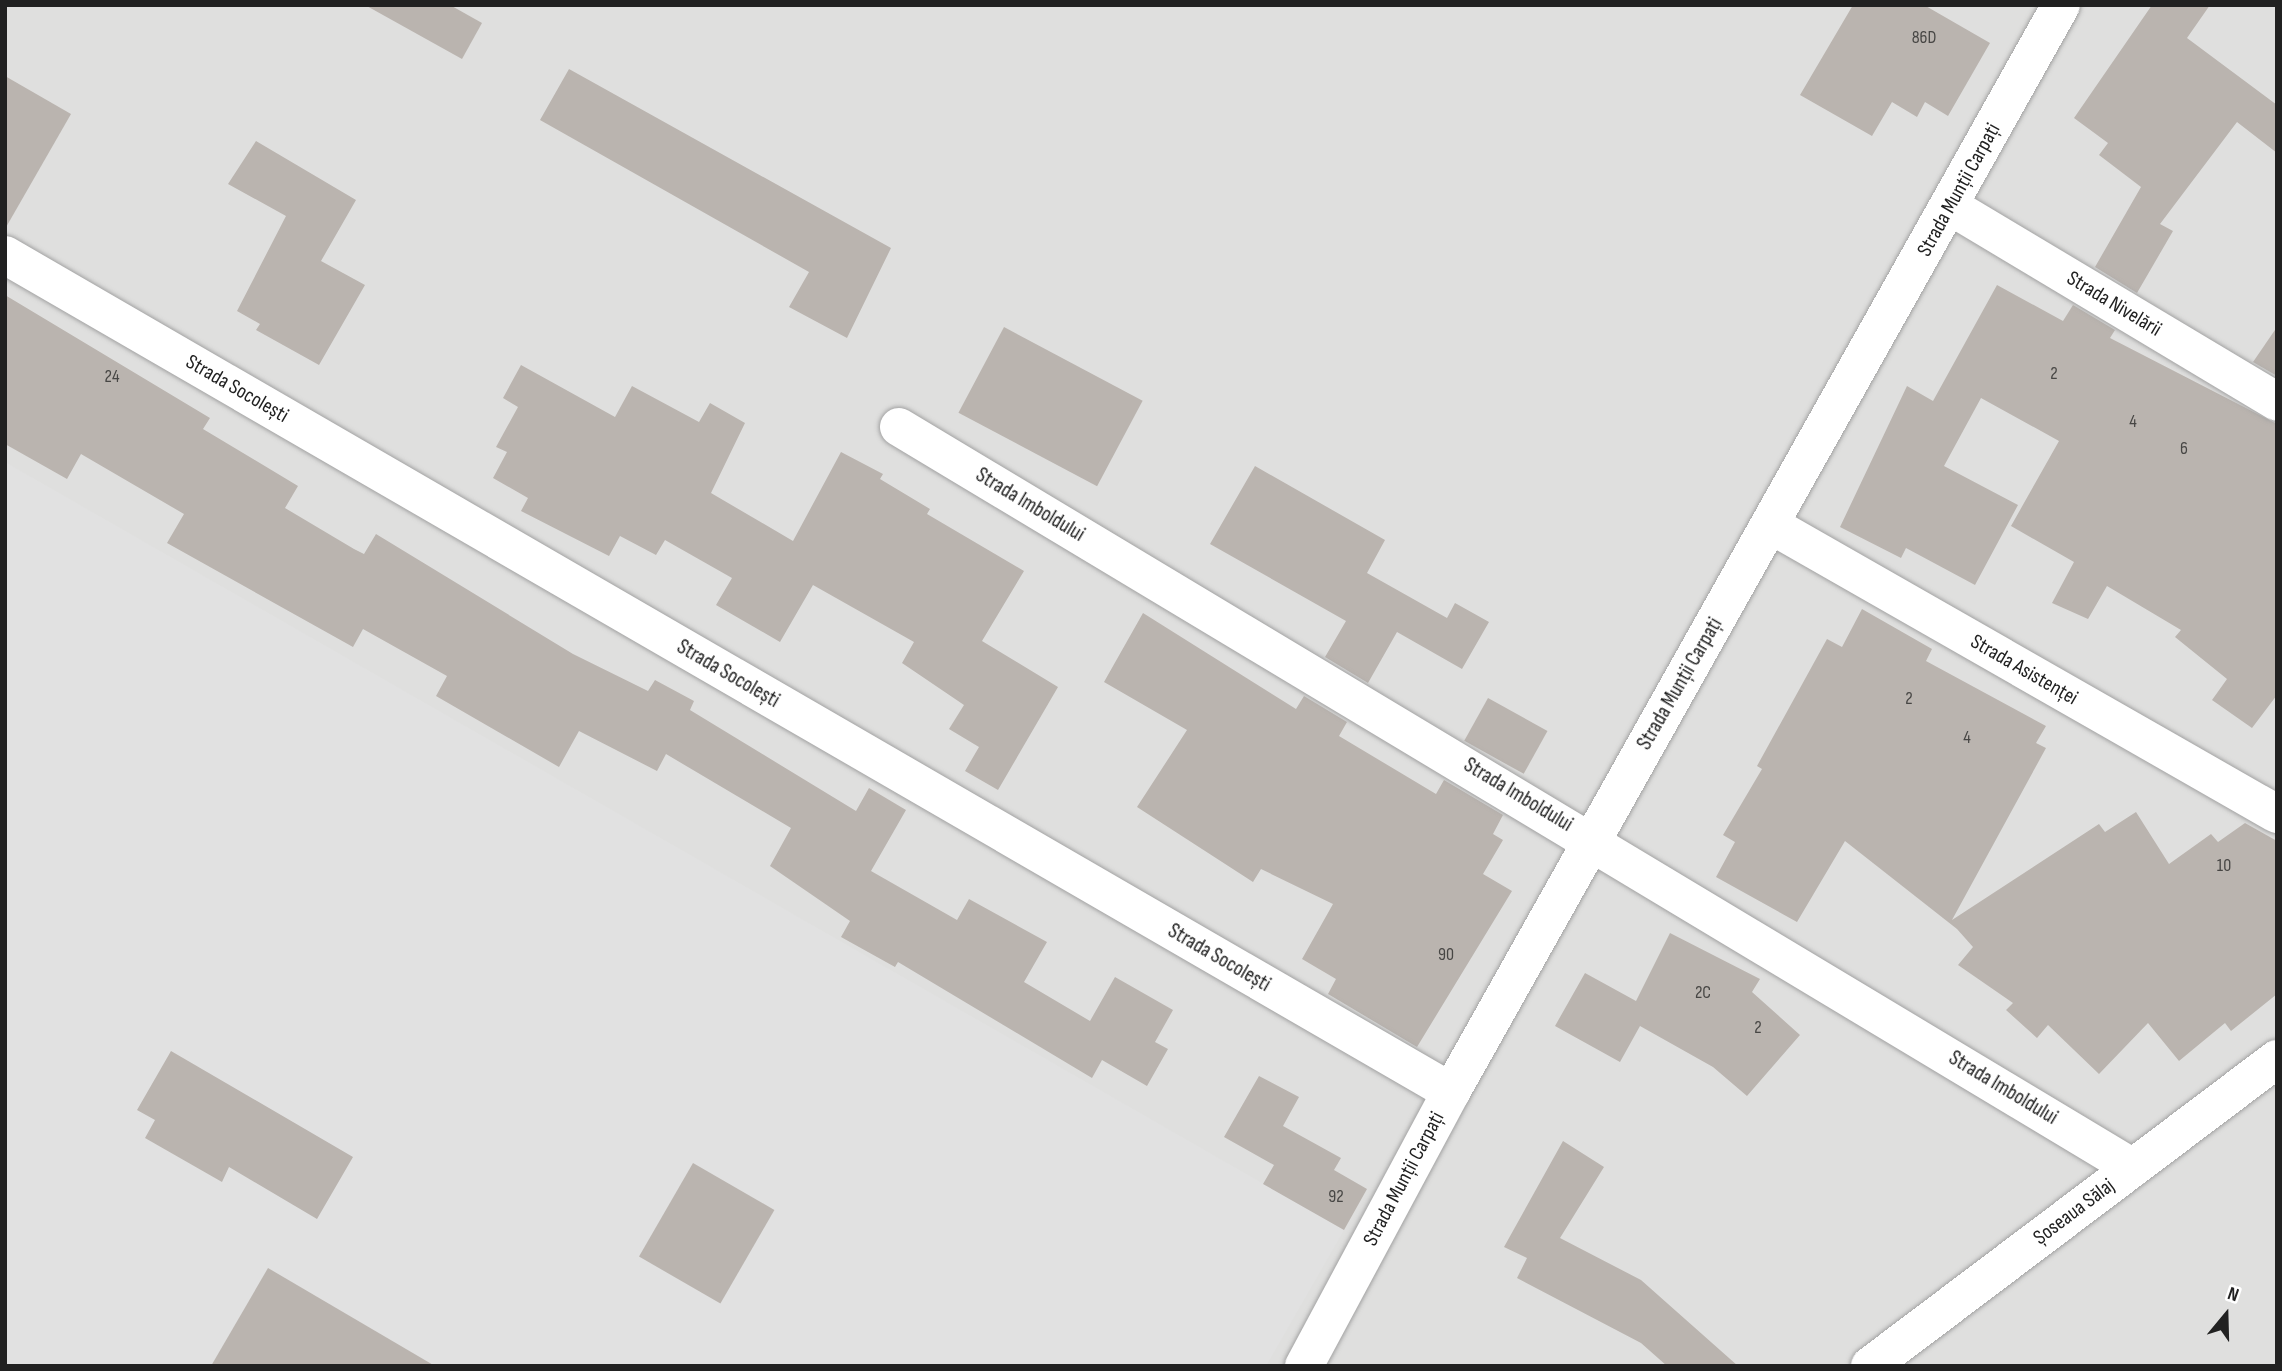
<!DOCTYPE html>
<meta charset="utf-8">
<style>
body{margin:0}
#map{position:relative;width:2282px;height:1371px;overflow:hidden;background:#f0eee9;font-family:"Sofia Sans Condensed",sans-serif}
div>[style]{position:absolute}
.residential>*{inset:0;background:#dfdfde;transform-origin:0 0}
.parking>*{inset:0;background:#e1e1e1}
.building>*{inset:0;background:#bab4af;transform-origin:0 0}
.roads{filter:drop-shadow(0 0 2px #a2a2a2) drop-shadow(0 0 2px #a2a2a2)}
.minor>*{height:38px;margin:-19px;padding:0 19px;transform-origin:19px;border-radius:19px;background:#fff}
span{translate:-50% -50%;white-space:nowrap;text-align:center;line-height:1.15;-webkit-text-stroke:5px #fff;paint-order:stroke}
.number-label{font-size:18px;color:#474644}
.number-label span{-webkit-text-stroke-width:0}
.street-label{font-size:21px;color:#212121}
.frame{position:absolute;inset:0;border:7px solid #212121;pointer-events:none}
.north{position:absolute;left:2191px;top:1280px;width:70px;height:70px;-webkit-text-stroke:5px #fff;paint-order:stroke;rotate:19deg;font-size:19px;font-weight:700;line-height:28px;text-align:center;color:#212121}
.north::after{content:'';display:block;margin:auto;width:24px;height:32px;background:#212121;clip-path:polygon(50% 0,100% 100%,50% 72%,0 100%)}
</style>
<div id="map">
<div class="residential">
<i style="left:5px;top:5px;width:2272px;height:1361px"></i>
</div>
<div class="parking">
<i style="clip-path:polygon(5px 462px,1344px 1230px,1266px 1366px,5px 1366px)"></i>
</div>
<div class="building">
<i style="clip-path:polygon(365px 5px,450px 5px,482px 23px,462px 59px)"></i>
<i style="clip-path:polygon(1853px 5px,1924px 5px,1990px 43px,1948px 116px,1925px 102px,1917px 117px,1892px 102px,1872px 136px,1800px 95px)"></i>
<i style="clip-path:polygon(2152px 5px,2210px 5px,2187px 38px,2277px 105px,2277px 153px,2237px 122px,2160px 224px,2173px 231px,2137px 293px,2095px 267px,2141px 187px,2099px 155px,2108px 143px,2074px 118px)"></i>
<i style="clip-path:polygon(569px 69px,891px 248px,847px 338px,789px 307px,809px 272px,540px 120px)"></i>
<i style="clip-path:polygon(5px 76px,71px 114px,5px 229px)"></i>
<i style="clip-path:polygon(256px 141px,356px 200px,321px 261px,365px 285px,319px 365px,256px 330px,260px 324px,237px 311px,286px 216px,228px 184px)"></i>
<i style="clip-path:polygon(1997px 285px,2063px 321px,2073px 305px,2115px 330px,2110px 338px,2277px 424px,2277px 695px,2252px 728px,2212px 700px,2227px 679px,2175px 637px,2181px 630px,2107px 586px,2088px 619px,2052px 603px,2074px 562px,2011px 526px,2059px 441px,1981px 398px,1944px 466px,2018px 505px,1975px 585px,1906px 548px,1901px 558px,1840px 527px,1907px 386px,1933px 401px)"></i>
<i style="clip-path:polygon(5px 295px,210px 418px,203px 429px,298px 486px,285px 508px,354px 549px,364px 554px,376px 534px,573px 654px,648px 691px,655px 680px,694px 701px,690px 710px,856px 811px,869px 788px,906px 810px,871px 871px,957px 920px,969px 899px,1047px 942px,1024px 982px,1090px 1021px,1115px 977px,1173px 1010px,1155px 1042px,1168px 1049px,1147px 1086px,1102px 1060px,1092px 1078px,898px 962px,895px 967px,841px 937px,850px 921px,770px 866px,791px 828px,666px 754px,657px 771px,579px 731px,559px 767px,436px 696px,447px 676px,363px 629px,353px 647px,167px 543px,184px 514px,81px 454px,67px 479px,5px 444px)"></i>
<i style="left:1004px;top:327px;width:157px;height:97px;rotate:28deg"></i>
<i style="clip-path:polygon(2277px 327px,2277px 376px,2253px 362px)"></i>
<i style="clip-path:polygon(521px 365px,615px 417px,632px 386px,699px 422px,710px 403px,745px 423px,711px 493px,793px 541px,841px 452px,883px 474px,880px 479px,930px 509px,927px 514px,1024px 571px,982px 641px,1058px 687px,998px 790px,965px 771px,979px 747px,949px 729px,964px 705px,902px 663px,914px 642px,813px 585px,780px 642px,716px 605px,732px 578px,665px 540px,656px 555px,620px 536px,609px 556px,521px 511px,528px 498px,493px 478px,507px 452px,496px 447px,518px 407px,503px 398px)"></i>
<i style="clip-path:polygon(1255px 466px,1385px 540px,1367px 573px,1447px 618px,1455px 603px,1489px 622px,1462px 669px,1397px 632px,1368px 683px,1325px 657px,1346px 621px,1210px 544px)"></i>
<i style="clip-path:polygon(1862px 609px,1932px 649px,1926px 661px,2046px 726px,2036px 743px,2046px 748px,1952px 920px,2099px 824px,2105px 832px,2136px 812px,2169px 864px,2211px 834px,2218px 842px,2245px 823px,2277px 841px,2277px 994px,2231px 1031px,2225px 1023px,2179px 1061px,2148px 1023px,2099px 1074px,2048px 1025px,2037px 1038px,2006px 1010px,2013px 1003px,1958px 965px,1973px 947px,1957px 929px,1845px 841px,1797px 922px,1716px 877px,1735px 842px,1723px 835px,1762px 769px,1757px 766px,1827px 639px,1842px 647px)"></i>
<i style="clip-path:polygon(1143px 613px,1296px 709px,1304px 696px,1347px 722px,1339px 736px,1436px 794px,1444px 780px,1503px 815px,1493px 834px,1503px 840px,1483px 874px,1512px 891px,1417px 1047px,1328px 994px,1336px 979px,1302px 959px,1333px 904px,1261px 869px,1253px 882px,1137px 807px,1187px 730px,1104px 682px)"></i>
<i style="left:1488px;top:698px;width:68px;height:49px;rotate:29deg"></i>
<i style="clip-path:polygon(1670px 933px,1760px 979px,1752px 992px,1800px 1035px,1747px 1096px,1713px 1067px,1640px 1026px,1620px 1062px,1555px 1026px,1585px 973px,1636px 1001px)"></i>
<i style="clip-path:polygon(171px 1051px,353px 1157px,317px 1219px,229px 1167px,222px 1182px,145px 1138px,155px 1120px,137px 1110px)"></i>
<i style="clip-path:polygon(1259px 1076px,1299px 1097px,1283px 1126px,1341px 1158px,1334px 1170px,1367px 1189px,1344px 1230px,1263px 1184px,1274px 1165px,1224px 1137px)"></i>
<i style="clip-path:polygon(1563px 1141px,1604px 1167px,1560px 1238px,1641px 1280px,1738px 1366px,1667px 1366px,1641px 1343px,1517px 1278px,1527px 1258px,1504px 1247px)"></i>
<i style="left:693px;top:1163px;width:94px;height:108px;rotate:30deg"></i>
<i style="clip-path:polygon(268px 1268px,435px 1366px,211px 1366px)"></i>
</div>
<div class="roads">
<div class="minor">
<i style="left:1950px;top:206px;width:381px;rotate:30.9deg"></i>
<i style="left:5px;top:255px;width:1671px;rotate:30.06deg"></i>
<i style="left:899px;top:427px;width:1439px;rotate:30.98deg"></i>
<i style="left:1771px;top:525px;width:583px;rotate:29.73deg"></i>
<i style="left:1304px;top:1366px;width:311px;rotate:-61.8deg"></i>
<i style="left:1451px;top:1092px;width:1246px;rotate:-60.7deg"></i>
<i style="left:1870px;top:1366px;width:510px;rotate:-37.03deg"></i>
</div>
</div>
<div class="number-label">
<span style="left:1924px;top:38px">86D</span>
<span style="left:2054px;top:374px">2</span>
<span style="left:112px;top:377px">24</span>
<span style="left:2133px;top:422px">4</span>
<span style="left:2184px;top:449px">6</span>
<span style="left:1909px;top:699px">2</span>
<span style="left:1967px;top:738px">4</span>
<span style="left:2224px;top:866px">10</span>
<span style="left:1446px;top:955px">90</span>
<span style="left:1703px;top:993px">2C</span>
<span style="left:1758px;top:1028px">2</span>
<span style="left:1336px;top:1197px">92</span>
</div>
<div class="street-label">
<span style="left:1959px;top:190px;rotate:-61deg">Strada Munții Carpați</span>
<span style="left:2114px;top:304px;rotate:31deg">Strada Nivelării</span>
<span style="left:237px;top:389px;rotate:30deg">Strada Socolești</span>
<span style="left:1030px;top:505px;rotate:31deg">Strada Imboldului</span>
<span style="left:2024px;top:670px;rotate:30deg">Strada Asistenței</span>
<span style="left:728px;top:674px;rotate:30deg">Strada Socolești</span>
<span style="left:1680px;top:684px;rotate:-60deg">Strada Munții Carpați</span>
<span style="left:1518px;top:795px;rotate:31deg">Strada Imboldului</span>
<span style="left:1219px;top:958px;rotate:30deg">Strada Socolești</span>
<span style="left:2003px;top:1088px;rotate:31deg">Strada Imboldului</span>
<span style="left:1404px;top:1179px;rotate:-62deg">Strada Munții Carpați</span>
<span style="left:2074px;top:1212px;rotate:-37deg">Șoseaua Sălaj</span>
</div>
<div class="frame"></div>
<div class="north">N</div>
</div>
